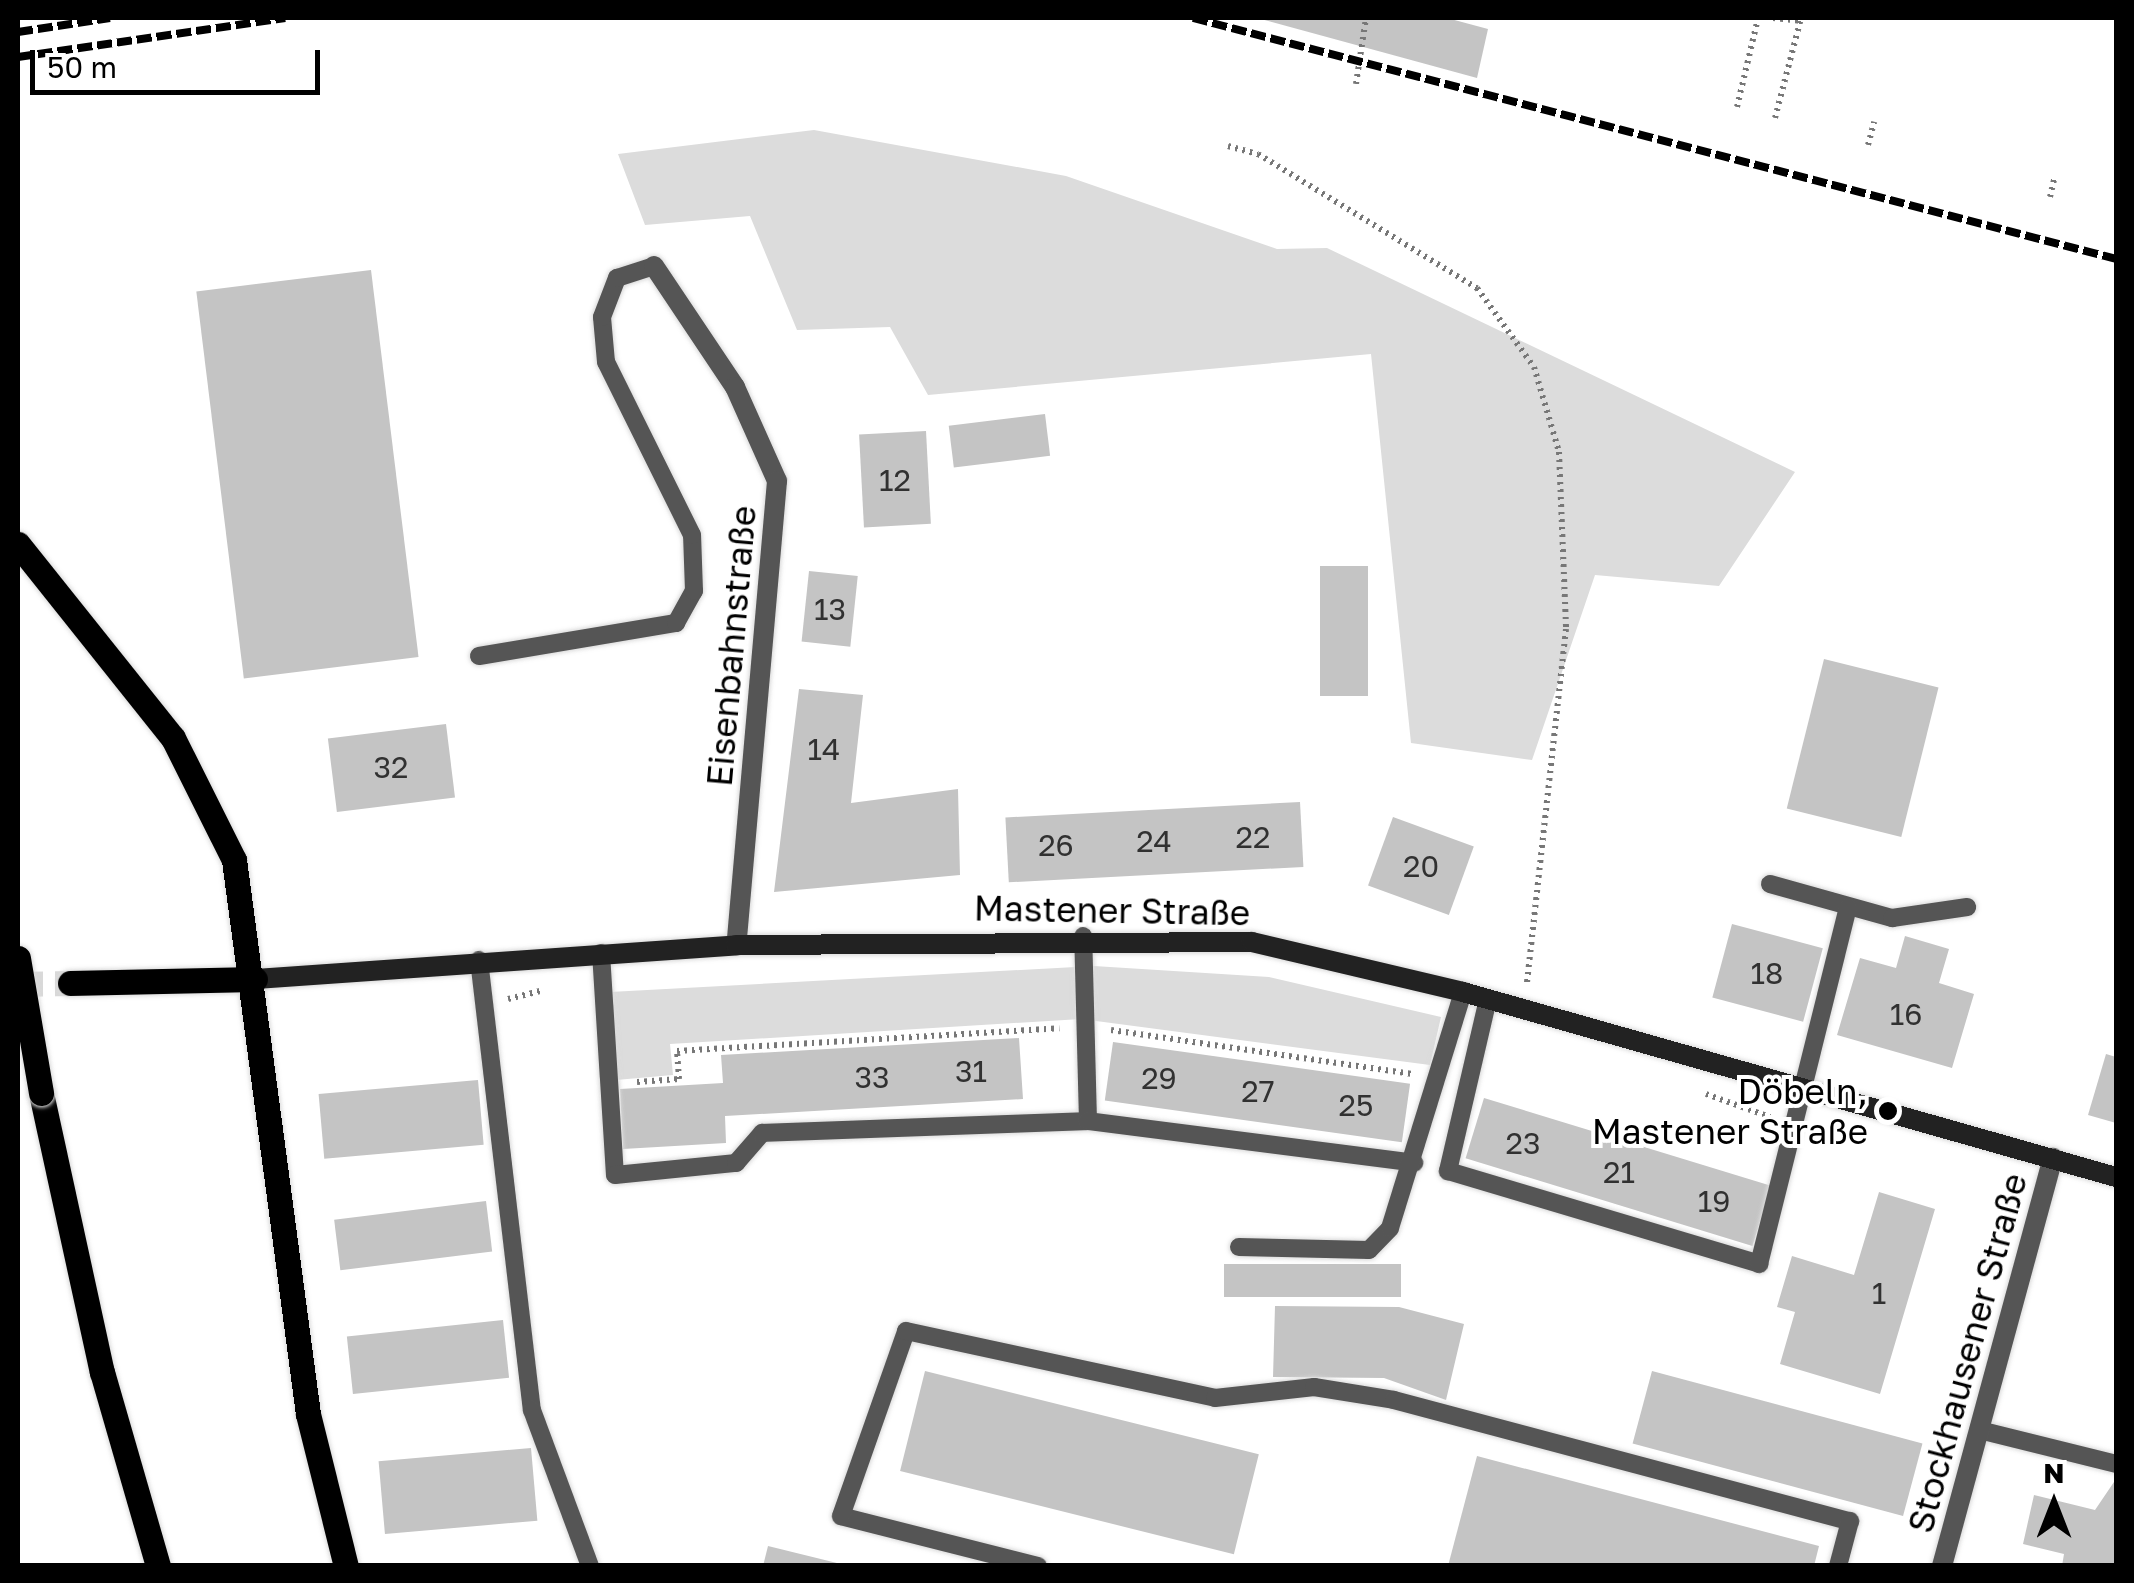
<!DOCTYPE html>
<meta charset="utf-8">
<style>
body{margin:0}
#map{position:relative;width:2134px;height:1583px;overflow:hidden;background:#fff;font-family:"Golos Text",sans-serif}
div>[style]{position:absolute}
.green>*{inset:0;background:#dcdcdc}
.building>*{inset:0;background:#c4c4c4;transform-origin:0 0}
.primary-tunnel>*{height:25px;margin-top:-12.5px;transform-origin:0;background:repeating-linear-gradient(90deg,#d9d9d9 0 25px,transparent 0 37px)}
.path>*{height:6px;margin-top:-3px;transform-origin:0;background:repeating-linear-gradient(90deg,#777 0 2.5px,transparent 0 7.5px)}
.roads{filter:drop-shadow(0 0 2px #dbdbdb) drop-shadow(0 0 2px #dbdbdb)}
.lane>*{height:18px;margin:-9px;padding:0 9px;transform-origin:9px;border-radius:9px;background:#555}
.street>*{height:20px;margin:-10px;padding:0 10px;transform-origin:10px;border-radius:10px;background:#555}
.secondary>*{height:20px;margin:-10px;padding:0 10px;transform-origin:10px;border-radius:10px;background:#222}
.primary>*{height:25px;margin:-12.5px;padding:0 12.5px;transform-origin:12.5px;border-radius:12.5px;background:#000}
.rail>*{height:8px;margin-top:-4px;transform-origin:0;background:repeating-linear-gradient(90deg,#000 0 15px,transparent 0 20px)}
.bridges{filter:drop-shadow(0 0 2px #dbdbdb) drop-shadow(0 0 2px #dbdbdb)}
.primary-bridge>*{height:25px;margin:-12.5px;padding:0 12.5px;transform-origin:12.5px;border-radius:12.5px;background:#000}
.dots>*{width:28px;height:28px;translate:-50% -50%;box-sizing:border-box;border:5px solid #fff;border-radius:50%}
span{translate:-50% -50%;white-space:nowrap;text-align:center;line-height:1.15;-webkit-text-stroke:8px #fff;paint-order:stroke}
.number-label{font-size:30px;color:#313131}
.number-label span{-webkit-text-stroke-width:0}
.street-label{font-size:35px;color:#000}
.poi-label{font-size:35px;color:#000}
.right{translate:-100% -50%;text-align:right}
.frame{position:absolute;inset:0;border:20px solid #000;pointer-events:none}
.north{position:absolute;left:2004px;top:1453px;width:100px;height:100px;-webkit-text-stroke:8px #fff;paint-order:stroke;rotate:0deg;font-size:28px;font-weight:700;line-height:40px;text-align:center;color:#000}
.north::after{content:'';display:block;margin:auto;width:35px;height:45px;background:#000;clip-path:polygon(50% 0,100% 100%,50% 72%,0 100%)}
.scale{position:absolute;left:30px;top:50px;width:290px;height:45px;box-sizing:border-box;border:5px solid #000;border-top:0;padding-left:12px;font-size:30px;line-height:35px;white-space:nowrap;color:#000;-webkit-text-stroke:8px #fff;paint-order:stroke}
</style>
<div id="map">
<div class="green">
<i style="clip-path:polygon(814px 130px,1066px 176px,1277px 249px,1327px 248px,1795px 472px,1719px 586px,1595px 575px,1532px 760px,1411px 743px,1371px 354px,928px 395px,890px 327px,797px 330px,750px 216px,645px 225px,618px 154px)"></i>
<i style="clip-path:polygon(1094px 966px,1269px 977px,1441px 1017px,1430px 1065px,1081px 1019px,670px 1044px,673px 1075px,616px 1080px,610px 992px)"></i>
</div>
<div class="building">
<i style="clip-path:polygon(1257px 18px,1447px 18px,1488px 29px,1477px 78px)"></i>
<i style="left:371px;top:270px;width:390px;height:176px;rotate:83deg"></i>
<i style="left:1045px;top:414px;width:42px;height:97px;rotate:83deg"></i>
<i style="left:926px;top:431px;width:93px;height:67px;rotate:87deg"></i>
<i style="left:1320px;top:566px;width:48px;height:130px"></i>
<i style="left:809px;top:571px;width:49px;height:71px;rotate:6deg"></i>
<i style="left:1824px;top:659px;width:118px;height:154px;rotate:14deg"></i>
<i style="clip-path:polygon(799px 689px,863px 695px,851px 803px,958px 789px,960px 875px,774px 892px)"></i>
<i style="left:446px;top:724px;width:74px;height:119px;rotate:83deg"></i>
<i style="left:1300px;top:802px;width:65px;height:295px;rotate:87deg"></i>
<i style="left:1393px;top:817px;width:86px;height:73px;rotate:20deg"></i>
<i style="left:1732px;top:924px;width:94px;height:76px;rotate:15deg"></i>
<i style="clip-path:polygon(1905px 936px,1949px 949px,1939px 983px,1974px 994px,1952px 1068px,1837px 1035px,1860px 958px,1896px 968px)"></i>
<i style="clip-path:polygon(1019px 1038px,1023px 1099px,725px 1116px,726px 1143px,623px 1149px,620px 1089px,723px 1083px,721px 1055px)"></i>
<i style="left:1113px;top:1042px;width:300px;height:59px;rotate:8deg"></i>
<i style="clip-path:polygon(2106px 1054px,2116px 1057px,2116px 1123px,2088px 1115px)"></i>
<i style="left:478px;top:1080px;width:65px;height:160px;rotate:85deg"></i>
<i style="left:1484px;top:1098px;width:300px;height:63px;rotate:17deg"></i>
<i style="clip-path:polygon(1879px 1192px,1935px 1209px,1880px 1394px,1780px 1364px,1795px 1312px,1777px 1307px,1792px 1256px,1854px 1275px)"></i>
<i style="left:486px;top:1201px;width:51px;height:153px;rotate:83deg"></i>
<i style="left:1224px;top:1264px;width:177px;height:33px"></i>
<i style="clip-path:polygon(1275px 1306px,1399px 1307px,1464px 1324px,1446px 1400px,1384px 1378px,1273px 1377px)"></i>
<i style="left:503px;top:1320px;width:58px;height:157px;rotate:84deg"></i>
<i style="left:925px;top:1371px;width:344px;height:103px;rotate:14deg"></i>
<i style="left:1652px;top:1371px;width:280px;height:75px;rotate:15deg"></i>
<i style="left:531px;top:1448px;width:73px;height:153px;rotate:85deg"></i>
<i style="clip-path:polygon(1477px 1456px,1819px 1546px,1814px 1566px,1448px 1566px)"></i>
<i style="clip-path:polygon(2116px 1479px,2116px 1566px,2062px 1566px,2064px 1554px,2023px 1544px,2034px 1495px,2095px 1510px)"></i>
<i style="clip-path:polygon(768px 1546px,841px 1564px,840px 1566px,763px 1566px)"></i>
</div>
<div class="primary-tunnel">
<i style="left:18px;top:984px;width:52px;rotate:-1.1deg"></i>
</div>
<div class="path">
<i style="left:1773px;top:18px;width:27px;rotate:6deg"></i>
<i style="left:1356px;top:84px;width:67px;rotate:-81.4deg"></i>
<i style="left:1737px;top:107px;width:91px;rotate:-76.7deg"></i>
<i style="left:1775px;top:118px;width:103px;rotate:-75.4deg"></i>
<i style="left:1868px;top:145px;width:24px;rotate:-75deg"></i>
<i style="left:1228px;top:146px;width:31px;rotate:15deg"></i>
<i style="left:1258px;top:154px;width:257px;rotate:31.5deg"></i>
<i style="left:1477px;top:288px;width:97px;rotate:54.2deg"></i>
<i style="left:1534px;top:367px;width:89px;rotate:73.6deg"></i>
<i style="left:1559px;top:452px;width:177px;rotate:87.7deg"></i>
<i style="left:1566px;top:629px;width:356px;rotate:96.3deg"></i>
<i style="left:2050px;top:197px;width:22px;rotate:-77deg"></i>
<i style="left:508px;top:999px;width:33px;rotate:-14deg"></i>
<i style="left:1111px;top:1030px;width:303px;rotate:8.3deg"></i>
<i style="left:637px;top:1082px;width:42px;rotate:-4.1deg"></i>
<i style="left:679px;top:1079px;width:28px;rotate:-94deg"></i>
<i style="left:677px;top:1051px;width:383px;rotate:-3.4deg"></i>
<i style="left:1706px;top:1094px;width:68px;rotate:19.8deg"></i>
</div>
<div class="roads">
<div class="lane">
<i style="left:479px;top:656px;width:200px;rotate:-9.5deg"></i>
<i style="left:676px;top:623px;width:37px;rotate:-61deg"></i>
<i style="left:694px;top:591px;width:56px;rotate:-92deg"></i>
<i style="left:692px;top:535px;width:193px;rotate:-116.4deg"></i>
<i style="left:606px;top:362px;width:45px;rotate:-95.1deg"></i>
<i style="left:602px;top:317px;width:42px;rotate:-69deg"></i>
<i style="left:617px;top:278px;width:39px;rotate:-18deg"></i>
<i style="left:1770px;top:884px;width:127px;rotate:15.6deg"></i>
<i style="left:1892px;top:918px;width:76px;rotate:-8.3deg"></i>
<i style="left:601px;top:953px;width:222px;rotate:86.4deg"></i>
<i style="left:615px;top:1175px;width:122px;rotate:-5.7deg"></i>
<i style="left:736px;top:1163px;width:40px;rotate:-49deg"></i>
<i style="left:762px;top:1133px;width:326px;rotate:-2.1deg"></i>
<i style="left:1088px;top:1121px;width:185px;rotate:-91.5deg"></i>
<i style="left:479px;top:960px;width:453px;rotate:83.3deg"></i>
<i style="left:532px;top:1410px;width:166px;rotate:69.6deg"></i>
<i style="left:1488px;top:999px;width:177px;rotate:103.1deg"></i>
<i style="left:1448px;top:1171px;width:325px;rotate:16.6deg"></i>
<i style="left:1759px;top:1264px;width:368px;rotate:-76deg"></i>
<i style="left:1088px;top:1121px;width:329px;rotate:7.3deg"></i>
<i style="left:1239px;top:1247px;width:130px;rotate:1.3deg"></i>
<i style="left:1369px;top:1250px;width:30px;rotate:-46deg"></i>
<i style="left:1390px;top:1228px;width:247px;rotate:-72.8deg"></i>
<i style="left:1979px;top:1430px;width:141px;rotate:13.9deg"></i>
<i style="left:1038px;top:1566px;width:203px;rotate:-165.8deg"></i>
<i style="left:841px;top:1516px;width:196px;rotate:-70.6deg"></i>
<i style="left:906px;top:1331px;width:316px;rotate:12.2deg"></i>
<i style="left:1215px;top:1398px;width:100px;rotate:-6.3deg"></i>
<i style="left:1314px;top:1387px;width:81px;rotate:9.2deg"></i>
<i style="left:1394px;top:1400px;width:472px;rotate:14.9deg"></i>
<i style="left:1850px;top:1521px;width:47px;rotate:104.9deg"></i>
</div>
<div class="street">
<i style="left:654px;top:266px;width:146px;rotate:56.2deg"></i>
<i style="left:735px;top:387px;width:103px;rotate:65.9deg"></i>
<i style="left:777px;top:481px;width:466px;rotate:95deg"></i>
<i style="left:1942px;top:1566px;width:423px;rotate:-74.8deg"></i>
</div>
<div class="secondary">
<i style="left:255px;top:979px;width:482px;rotate:-4deg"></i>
<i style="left:736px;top:945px;width:516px;rotate:-0.33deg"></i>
<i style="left:1252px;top:942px;width:217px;rotate:13.3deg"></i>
<i style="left:1463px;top:992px;width:679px;rotate:15.82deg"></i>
</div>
<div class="primary">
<i style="left:18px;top:544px;width:248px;rotate:51.4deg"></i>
<i style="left:173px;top:738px;width:136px;rotate:63.4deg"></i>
<i style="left:234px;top:860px;width:559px;rotate:82.39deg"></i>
<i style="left:308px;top:1414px;width:157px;rotate:76deg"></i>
<i style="left:70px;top:983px;width:185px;rotate:-1.2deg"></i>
<i style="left:41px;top:1093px;width:286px;rotate:77.7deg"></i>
<i style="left:102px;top:1372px;width:202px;rotate:73.9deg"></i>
</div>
</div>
<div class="rail">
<i style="left:1193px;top:18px;width:954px;rotate:14.63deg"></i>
<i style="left:18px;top:32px;width:93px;rotate:-8.7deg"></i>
<i style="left:18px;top:57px;width:270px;rotate:-8.3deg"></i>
</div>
<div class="bridges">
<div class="primary-bridge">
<i style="left:18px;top:958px;width:137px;rotate:80.3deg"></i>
</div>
</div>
<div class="dots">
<i style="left:1888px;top:1111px;background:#000"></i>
</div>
<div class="number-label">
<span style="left:895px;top:480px">12</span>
<span style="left:830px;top:609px">13</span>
<span style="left:824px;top:749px">14</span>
<span style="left:391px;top:767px">32</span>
<span style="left:1253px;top:837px">22</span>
<span style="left:1154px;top:841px">24</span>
<span style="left:1056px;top:845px">26</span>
<span style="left:1421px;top:866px">20</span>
<span style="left:1767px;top:973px">18</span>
<span style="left:1906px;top:1014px">16</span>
<span style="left:971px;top:1071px">31</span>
<span style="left:872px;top:1077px">33</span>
<span style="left:1159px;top:1078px">29</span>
<span style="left:1258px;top:1091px">27</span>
<span style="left:1356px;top:1105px">25</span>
<span style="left:1523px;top:1143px">23</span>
<span style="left:1619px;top:1172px">21</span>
<span style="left:1714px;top:1201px">19</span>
<span style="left:1879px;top:1293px">1</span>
</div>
<div class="street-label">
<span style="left:731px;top:646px;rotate:-85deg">Eisenbahnstraße</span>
<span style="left:1112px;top:910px;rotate:1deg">Mastener Straße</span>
<span style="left:1967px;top:1353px;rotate:-75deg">Stockhausener Straße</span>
</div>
<div class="poi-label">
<span class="right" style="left:1868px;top:1111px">Döbeln,<br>Mastener Straße</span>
</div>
<div class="frame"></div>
<div class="north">N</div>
<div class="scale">50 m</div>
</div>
